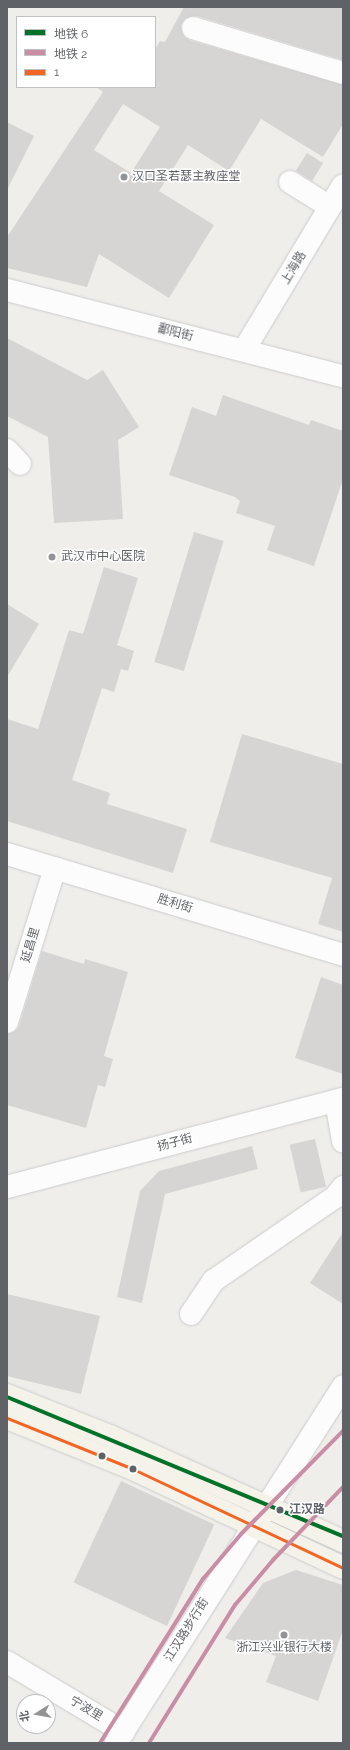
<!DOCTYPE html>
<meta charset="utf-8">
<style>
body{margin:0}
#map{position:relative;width:350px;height:1750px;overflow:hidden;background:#efeeea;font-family:Raleway,"Noto Sans SC",sans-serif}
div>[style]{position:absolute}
.building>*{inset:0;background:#d6d5d3;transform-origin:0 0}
.roads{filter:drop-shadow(0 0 1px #cbcccc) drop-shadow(0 0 1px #cbcccc)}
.minor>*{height:22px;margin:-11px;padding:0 11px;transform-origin:11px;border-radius:11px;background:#fdfcfc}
.major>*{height:22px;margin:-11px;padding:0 11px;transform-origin:11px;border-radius:11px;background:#f4f2e9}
.bus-1>*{height:3px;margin:-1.5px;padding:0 1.5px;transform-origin:1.5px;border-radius:1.5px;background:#f26522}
.metro-1>*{height:4px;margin:-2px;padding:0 2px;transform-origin:2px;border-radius:2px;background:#007128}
.metro-2>*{height:4px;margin:-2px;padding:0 2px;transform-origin:2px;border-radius:2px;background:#c98ea6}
.dots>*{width:11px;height:11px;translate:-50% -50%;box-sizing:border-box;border:2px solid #fff;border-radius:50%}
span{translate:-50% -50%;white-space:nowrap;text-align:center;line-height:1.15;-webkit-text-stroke:3px #fff;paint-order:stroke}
.poi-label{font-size:12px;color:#5f6368}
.left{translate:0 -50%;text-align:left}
.street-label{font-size:12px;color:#5f6368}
.stop-label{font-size:12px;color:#5f6368;font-weight:700}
.frame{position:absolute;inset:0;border:8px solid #5f6368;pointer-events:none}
.legend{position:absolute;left:16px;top:16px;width:140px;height:72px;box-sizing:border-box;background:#fff;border:1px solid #bfc1c3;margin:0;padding:5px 7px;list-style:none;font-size:12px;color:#5f6368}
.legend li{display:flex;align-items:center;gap:8px;height:20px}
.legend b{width:20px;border:1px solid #bfc1c3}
.north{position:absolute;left:16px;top:1694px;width:40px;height:40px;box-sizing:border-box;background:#fff;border:1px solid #bfc1c3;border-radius:50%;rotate:259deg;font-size:11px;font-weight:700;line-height:16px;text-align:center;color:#5f6368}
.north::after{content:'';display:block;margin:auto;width:14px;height:18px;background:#919496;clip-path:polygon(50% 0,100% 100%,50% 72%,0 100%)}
</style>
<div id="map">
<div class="building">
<i style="clip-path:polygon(evenodd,184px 7px,343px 7px,343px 60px,197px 16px,185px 19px,181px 25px,184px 36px,189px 40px,343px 85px,343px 124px,323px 157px,261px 119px,229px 171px,188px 145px,159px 191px,214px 225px,169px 298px,99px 254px,87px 287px,7px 268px,7px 237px,103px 92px,96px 87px,155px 87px,155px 49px,160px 41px,165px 42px,184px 7px,123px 104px,160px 127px,131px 173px,94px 150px,123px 104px)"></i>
<i style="clip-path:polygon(7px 122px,34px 136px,7px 190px)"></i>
<i style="left:307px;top:153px;width:19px;height:21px;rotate:32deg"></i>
<i style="clip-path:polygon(7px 338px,87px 380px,103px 370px,139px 427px,118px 440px,123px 519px,54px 523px,48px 437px,7px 416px)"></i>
<i style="clip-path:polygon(223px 395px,309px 425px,311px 420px,343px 431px,343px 479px,314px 566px,267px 550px,275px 526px,236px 513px,240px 501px,235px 497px,169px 475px,192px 407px,216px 416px)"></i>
<i style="left:194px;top:532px;width:31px;height:136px;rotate:17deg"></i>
<i style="clip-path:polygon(104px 567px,138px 578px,117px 645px,134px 651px,128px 671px,121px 669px,114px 692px,102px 688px,72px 780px,110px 793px,107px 804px,187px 829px,173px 873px,7px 821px,7px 719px,38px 729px,69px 630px,83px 634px)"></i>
<i style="clip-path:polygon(7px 604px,39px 624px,7px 677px)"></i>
<i style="clip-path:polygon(242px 734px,343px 764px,343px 932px,318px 924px,332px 878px,210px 842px)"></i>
<i style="clip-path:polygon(42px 951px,84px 964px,85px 959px,128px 972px,104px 1056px,113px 1059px,105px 1087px,98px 1085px,86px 1128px,7px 1105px,7px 1034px,15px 1031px,19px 1026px)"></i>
<i style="clip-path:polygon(321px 977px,343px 985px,343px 1074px,295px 1058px)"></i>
<i style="left:315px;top:1139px;width:49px;height:26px;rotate:77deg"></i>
<i style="clip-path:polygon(252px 1146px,258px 1169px,165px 1194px,142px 1303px,117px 1297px,140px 1191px,159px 1171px)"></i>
<i style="clip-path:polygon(343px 1232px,343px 1304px,310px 1283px)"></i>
<i style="clip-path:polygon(7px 1294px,100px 1316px,81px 1394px,7px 1376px)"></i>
<i style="left:121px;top:1481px;width:103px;height:112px;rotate:25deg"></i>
<i style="clip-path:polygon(296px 1570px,343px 1585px,343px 1630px,318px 1701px,266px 1682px,276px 1656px,225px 1638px,263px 1583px)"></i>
</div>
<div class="roads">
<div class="minor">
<i style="left:193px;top:28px;width:157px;rotate:16.7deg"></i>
<i style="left:290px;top:182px;width:47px;rotate:32deg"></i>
<i style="left:7px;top:290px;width:347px;rotate:14.4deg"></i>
<i style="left:244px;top:350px;width:192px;rotate:-59deg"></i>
<i style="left:7px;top:450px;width:19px;rotate:47deg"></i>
<i style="left:7px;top:854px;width:351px;rotate:16.7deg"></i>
<i style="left:7px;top:1022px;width:161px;rotate:-72.7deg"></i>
<i style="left:336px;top:1101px;width:41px;rotate:80.1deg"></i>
<i style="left:7px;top:1187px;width:347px;rotate:-14.7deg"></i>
<i style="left:191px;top:1314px;width:40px;rotate:-56deg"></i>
<i style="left:213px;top:1281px;width:148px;rotate:-34.5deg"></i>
<i style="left:335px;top:1197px;width:13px;rotate:-51deg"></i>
<i style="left:7px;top:1662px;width:136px;rotate:30.9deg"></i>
<i style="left:116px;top:1743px;width:423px;rotate:-57.5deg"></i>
</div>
<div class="major">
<i style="left:7px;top:1395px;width:111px;rotate:21.7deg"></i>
<i style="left:110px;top:1436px;width:256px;rotate:24.3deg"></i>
<i style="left:7px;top:1418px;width:136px;rotate:22deg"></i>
<i style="left:133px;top:1469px;width:232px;rotate:25.2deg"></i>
</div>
</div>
<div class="bus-1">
<i style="left:7px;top:1418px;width:136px;rotate:22deg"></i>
<i style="left:133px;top:1469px;width:232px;rotate:25.2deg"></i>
</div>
<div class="metro-1">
<i style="left:7px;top:1397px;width:364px;rotate:22.5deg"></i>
</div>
<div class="metro-2">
<i style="left:100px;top:1743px;width:194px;rotate:-57.9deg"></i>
<i style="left:203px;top:1579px;width:59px;rotate:-49.8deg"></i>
<i style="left:241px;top:1534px;width:145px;rotate:-45.3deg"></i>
<i style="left:149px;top:1743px;width:163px;rotate:-58.1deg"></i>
<i style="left:235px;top:1605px;width:59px;rotate:-49.8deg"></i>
<i style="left:273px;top:1560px;width:101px;rotate:-46.2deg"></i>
</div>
<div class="dots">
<i style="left:124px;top:177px;background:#919496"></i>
<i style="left:52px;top:557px;background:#919496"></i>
<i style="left:102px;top:1456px;background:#5f6368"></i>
<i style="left:133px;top:1469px;background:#5f6368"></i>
<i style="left:280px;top:1510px;background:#5f6368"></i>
<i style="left:284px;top:1635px;background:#919496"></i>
</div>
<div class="poi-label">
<span class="left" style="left:132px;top:177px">汉口圣若瑟主教座堂</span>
<span class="left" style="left:61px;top:557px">武汉市中心医院</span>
<span style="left:284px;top:1648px">浙江兴业银行大楼</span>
</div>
<div class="street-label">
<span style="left:294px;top:268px;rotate:-59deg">上海路</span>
<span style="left:175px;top:333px;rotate:14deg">鄱阳街</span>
<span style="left:175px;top:904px;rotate:17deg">胜利街</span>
<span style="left:31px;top:945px;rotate:-73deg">延昌里</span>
<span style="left:175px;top:1143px;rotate:-15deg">扬子街</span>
<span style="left:187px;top:1630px;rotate:-58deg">江汉路步行街</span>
<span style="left:86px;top:1709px;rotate:31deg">宁波里</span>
</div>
<div class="stop-label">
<span class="left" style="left:289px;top:1510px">江汉路</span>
</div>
<div class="frame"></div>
<ul class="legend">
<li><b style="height:5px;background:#007128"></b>地铁 6</li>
<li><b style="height:5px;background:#c98ea6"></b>地铁 2</li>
<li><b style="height:5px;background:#f26522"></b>1</li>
</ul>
<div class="north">北</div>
</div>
